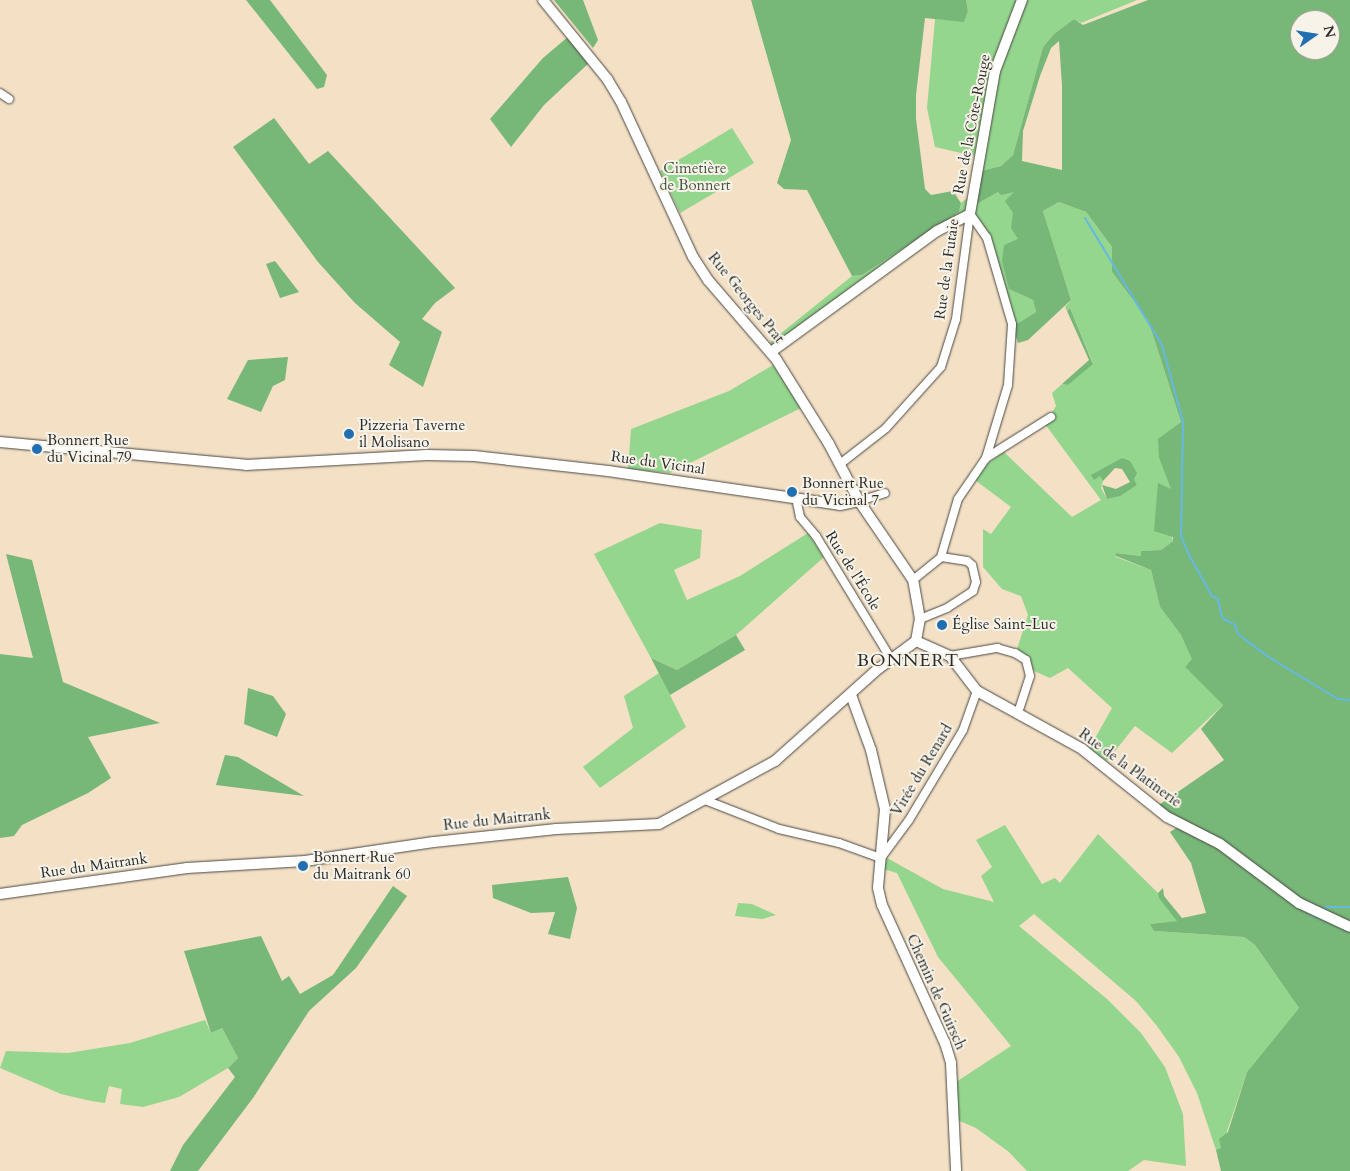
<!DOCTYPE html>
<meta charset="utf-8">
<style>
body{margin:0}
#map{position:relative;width:1350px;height:1171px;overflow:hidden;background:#f3e0c5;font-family:Cardo,serif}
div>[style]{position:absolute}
.green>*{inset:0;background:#94d68d}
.forest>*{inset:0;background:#77b778}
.stream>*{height:2px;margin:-1px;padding:0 1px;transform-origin:1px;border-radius:1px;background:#65b9e1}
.roads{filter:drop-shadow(0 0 1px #494642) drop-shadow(0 0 1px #494642)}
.street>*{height:8px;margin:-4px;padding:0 4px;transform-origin:4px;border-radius:4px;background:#fff}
.secondary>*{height:10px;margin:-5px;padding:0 5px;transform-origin:5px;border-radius:5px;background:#fff}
.dots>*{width:14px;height:14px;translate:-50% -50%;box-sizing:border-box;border:2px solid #f7f3e8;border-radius:50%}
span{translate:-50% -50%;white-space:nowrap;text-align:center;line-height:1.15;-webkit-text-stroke:4px #f7f3e8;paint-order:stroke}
.street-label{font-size:15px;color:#2b2b2b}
.park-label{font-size:15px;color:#455644}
.poi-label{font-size:15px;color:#2b2b2b}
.left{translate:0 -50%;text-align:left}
.quarter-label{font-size:18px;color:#2b2b2b;letter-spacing:1px}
.north{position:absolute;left:1290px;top:10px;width:50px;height:50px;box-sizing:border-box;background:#f7f3e8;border:1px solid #a5a39c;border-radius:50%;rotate:77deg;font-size:14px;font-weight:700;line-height:20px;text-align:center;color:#2b2b2b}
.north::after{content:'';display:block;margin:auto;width:18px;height:22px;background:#1f6fb2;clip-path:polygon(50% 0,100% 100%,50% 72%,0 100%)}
</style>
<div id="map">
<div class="green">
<i style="clip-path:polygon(966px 0,1019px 0,974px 156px,935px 147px,927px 108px,935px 19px,964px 21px,968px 11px)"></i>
<i style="clip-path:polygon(1023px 0,1137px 0,1081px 23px,1074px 19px,1054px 34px,1043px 47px,1013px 155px,1001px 166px,981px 171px,999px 69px)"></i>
<i style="clip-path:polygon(732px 128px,754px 163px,719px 184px,721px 189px,680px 213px,660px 171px)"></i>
<i style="clip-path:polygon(1015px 191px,1013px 213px,1018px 239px,1009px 289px,1033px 300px,1036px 312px,1020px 322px,1012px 324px,987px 238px,970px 214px,775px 349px,770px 342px,852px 276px,862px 275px,959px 212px,961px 203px,967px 198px,977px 204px,998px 192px)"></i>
<i style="clip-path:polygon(evenodd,1059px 202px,1086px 212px,1112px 247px,1112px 272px,1148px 320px,1181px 422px,1159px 458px,1172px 490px,1158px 484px,1173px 541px,1161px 550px,1141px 551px,1141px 556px,1117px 553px,1116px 557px,1151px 570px,1160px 607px,1181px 635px,1193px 659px,1185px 667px,1223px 705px,1172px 753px,1135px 726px,1107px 761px,1089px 749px,1112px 708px,1068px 668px,1050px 678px,1034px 671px,1029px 659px,1017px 649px,1028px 615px,1021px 596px,1002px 589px,983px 567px,983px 529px,991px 534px,1011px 507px,975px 480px,984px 466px,1004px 452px,1072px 517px,1101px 500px,1045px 424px,1056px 406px,1052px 393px,1062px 384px,1068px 385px,1093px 363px,1070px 308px,1067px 311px,1065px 307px,1071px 300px,1043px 211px,1059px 202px,1122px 458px,1137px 485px,1107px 499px,1101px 488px,1103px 481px,1101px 476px,1122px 458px)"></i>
<i style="clip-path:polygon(773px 365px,801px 408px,670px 473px,628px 469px,631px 429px,729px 391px)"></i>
<i style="clip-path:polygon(660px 523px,702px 530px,700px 558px,674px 570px,687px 600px,740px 576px,808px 533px,824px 557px,736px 635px,677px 670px,651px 658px,594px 554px)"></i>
<i style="clip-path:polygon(659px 673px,686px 727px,600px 788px,583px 767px,633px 728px,624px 696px)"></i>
<i style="clip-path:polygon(1005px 825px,1042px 884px,1055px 878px,1060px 883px,1098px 834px,1158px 893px,1178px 921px,1151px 924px,1154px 931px,1244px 937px,1255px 945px,1299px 1008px,1247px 1072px,1221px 1149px,1216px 1150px,1197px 1093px,1179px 1057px,1157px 1026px,1136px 1001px,1034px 914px,1019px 926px,1107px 999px,1141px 1033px,1165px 1067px,1183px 1114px,1186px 1166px,1144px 1160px,1128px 1171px,1027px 1171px,1009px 1152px,976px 1128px,955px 1119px,953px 1084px,1011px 1046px,938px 957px,897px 873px,883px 869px,887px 858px,943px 889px,994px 902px,981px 876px,992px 867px,976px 840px)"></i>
<i style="clip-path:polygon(738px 903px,752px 904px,776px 915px,762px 919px,735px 916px)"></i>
<i style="clip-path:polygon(205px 1020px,211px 1033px,222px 1028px,238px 1058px,228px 1068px,179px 1097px,143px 1107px,120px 1104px,122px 1089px,109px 1086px,105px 1103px,91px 1101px,61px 1094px,0 1068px,6px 1051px,68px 1053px,130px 1043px)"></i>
</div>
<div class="forest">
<i style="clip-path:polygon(246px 0,270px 0,327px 75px,324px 87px,317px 89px)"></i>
<i style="clip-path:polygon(554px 0,583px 0,598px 40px,593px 48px)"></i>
<i style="clip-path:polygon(751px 0,966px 0,968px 11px,964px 22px,925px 18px,916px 95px,916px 119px,925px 189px,931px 195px,953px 191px,961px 203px,959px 212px,862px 275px,852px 276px,807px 190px,784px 189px,777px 183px,791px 140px)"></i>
<i style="clip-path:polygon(evenodd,1148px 0,1350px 0,1350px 1171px,1221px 1171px,1216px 1150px,1221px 1148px,1219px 1139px,1228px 1132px,1247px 1072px,1299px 1008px,1255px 945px,1244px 937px,1154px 931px,1150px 924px,1177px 921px,1159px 898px,1158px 893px,1163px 888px,1164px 896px,1182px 918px,1206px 913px,1191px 863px,1170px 832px,1182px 824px,1159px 805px,1224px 760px,1201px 729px,1223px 705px,1185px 667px,1192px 659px,1181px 635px,1160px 607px,1151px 570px,1116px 556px,1116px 553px,1141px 556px,1141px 551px,1161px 550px,1173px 541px,1173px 537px,1154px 531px,1158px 483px,1171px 489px,1159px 458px,1158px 439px,1181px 422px,1148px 320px,1112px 272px,1112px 247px,1086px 212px,1059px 202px,1043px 211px,1071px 300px,1028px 340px,1018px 343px,1012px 324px,1020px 322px,1036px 312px,1033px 300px,1009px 289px,1002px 261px,1004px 245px,1018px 239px,1011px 228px,1013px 213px,1005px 201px,1014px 192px,1001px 195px,998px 192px,977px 204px,981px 171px,1001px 166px,1013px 155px,1043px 47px,1054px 34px,1074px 19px,1083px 25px,1148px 0,1300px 20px,1330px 20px,1330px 50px,1300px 50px,1300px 20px,1148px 0,1059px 41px,1062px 85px,1062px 170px,1022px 161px,1023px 131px,1040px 76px,1051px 48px,1059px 41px)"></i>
<i style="clip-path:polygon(569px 36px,590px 62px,544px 105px,511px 147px,490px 119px,543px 58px)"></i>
<i style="clip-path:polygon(274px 118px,309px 164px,328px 151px,455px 288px,435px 303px,422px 319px,442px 332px,423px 387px,389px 365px,400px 342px,355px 303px,318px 262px,233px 147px)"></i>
<i style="clip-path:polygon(275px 261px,299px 292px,280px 298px,266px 264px)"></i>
<i style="clip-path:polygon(1070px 308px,1093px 364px,1068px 385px,1062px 384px,1089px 360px,1067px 311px)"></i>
<i style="clip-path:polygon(288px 357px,285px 380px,273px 386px,261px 412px,227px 399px,248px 360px)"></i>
<i style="clip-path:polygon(1122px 458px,1130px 461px,1137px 473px,1134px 479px,1137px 485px,1120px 496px,1107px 499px,1102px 485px,1116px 489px,1130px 482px,1122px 469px,1115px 468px,1103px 481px,1100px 476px,1094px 480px,1091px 475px)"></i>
<i style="clip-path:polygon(6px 554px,32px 560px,63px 682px,160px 723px,88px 737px,111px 778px,88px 793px,22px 825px,14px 836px,0 838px,0 654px,33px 658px)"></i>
<i style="clip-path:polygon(736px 635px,745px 650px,670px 695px,651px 658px,677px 670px)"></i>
<i style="clip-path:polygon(248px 688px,273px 696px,286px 714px,277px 737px,244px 724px)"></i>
<i style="clip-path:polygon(225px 755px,238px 757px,304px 796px,216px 785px)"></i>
<i style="clip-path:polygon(568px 877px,577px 908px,570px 939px,548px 934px,555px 912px,531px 913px,493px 898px,492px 885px)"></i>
<i style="clip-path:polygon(393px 886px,407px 896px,356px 968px,309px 1011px,253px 1098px,198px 1171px,170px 1171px,183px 1145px,235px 1077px,228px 1068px,238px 1058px,222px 1028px,211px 1033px,184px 951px,261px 936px,282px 981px,289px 976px,300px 994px,333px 975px)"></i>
</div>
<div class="stream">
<i style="left:1085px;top:218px;width:149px;rotate:58.8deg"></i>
<i style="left:1162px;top:345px;width:80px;rotate:74.7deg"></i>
<i style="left:1183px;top:422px;width:114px;rotate:91deg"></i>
<i style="left:1181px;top:536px;width:21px;rotate:67deg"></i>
<i style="left:1189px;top:555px;width:47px;rotate:60.7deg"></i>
<i style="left:1212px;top:596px;width:7px;rotate:27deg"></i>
<i style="left:1218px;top:599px;width:19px;rotate:78deg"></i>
<i style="left:1222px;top:618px;width:15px;rotate:28deg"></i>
<i style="left:1235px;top:625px;width:9px;rotate:72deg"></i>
<i style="left:1238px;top:634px;width:36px;rotate:37deg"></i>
<i style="left:1267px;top:656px;width:83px;rotate:31.2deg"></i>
<i style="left:1338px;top:699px;width:12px;rotate:5deg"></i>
<i style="left:1322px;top:910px;width:7px;rotate:-27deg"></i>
<i style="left:1328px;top:907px;width:22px"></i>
<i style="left:1310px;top:914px;width:23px;rotate:23deg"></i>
</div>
<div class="roads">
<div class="street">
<i style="left:0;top:93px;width:11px;rotate:34deg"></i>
<i style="left:986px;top:458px;width:77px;rotate:-32.2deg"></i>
<i style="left:840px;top:464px;width:58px;rotate:-38deg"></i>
<i style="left:886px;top:428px;width:82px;rotate:-48deg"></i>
<i style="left:941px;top:367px;width:50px;rotate:-72.6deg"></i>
<i style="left:956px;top:319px;width:106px;rotate:-82.4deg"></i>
<i style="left:796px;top:498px;width:19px;rotate:78deg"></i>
<i style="left:800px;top:517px;width:25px;rotate:50deg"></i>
<i style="left:816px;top:536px;width:144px;rotate:58.6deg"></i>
<i style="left:859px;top:501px;width:27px;rotate:-17deg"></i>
<i style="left:913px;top:580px;width:36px;rotate:-39deg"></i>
<i style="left:941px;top:557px;width:60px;rotate:-73.7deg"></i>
<i style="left:958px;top:499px;width:50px;rotate:-55.7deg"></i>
<i style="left:986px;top:458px;width:76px;rotate:-73.2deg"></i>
<i style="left:1008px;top:385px;width:61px;rotate:-86.2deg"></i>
<i style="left:1012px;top:324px;width:90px;rotate:-106.2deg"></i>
<i style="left:987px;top:238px;width:29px;rotate:-125deg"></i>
<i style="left:920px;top:619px;width:29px;rotate:-22deg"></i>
<i style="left:947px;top:608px;width:31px;rotate:-33deg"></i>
<i style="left:973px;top:591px;width:9px;rotate:-72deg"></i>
<i style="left:976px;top:582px;width:17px;rotate:-103deg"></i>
<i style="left:972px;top:565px;width:6px;rotate:-141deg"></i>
<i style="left:967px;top:561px;width:26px;rotate:-171deg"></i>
<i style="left:950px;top:656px;width:48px;rotate:-9.7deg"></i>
<i style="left:997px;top:648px;width:19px;rotate:16deg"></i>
<i style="left:1015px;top:653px;width:13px;rotate:32deg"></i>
<i style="left:1026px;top:660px;width:16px;rotate:76deg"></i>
<i style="left:1030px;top:676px;width:40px;rotate:108deg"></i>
<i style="left:705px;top:800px;width:79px;rotate:21.4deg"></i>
<i style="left:779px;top:829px;width:62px;rotate:13.1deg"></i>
<i style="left:839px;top:843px;width:45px;rotate:19.7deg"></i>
<i style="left:881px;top:858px;width:47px;rotate:-53.6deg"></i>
<i style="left:909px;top:820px;width:105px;rotate:-59deg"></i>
<i style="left:963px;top:730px;width:41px;rotate:-70.3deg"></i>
</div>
<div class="secondary">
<i style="left:771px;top:352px;width:205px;rotate:-36.1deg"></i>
<i style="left:937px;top:231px;width:37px;rotate:-27deg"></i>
<i style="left:970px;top:214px;width:145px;rotate:-80.1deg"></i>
<i style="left:995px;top:71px;width:76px;rotate:-69.2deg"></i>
<i style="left:0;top:442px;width:247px;rotate:5.3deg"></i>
<i style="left:246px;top:465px;width:181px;rotate:-3.2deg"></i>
<i style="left:427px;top:455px;width:47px;rotate:1.2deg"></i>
<i style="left:474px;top:456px;width:135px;rotate:6.4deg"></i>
<i style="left:608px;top:471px;width:234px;rotate:8.3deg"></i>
<i style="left:840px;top:505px;width:19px;rotate:-12deg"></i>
<i style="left:916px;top:641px;width:37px;rotate:24deg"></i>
<i style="left:950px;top:656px;width:44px;rotate:52.4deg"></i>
<i style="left:977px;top:691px;width:120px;rotate:28.9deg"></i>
<i style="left:1082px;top:749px;width:109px;rotate:38.7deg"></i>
<i style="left:1167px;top:817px;width:59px;rotate:27deg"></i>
<i style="left:1220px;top:844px;width:99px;rotate:36.8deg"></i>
<i style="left:1299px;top:903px;width:56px;rotate:25.2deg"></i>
<i style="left:851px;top:695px;width:59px;rotate:70deg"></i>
<i style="left:871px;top:750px;width:61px;rotate:76.7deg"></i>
<i style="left:885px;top:809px;width:79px;rotate:95.1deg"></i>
<i style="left:878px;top:888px;width:17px;rotate:77deg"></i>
<i style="left:882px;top:905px;width:152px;rotate:65.5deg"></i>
<i style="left:945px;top:1043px;width:21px;rotate:73deg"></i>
<i style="left:951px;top:1063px;width:108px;rotate:87.3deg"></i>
<i style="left:0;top:894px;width:189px;rotate:-7.9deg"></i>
<i style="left:187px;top:868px;width:118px;rotate:-3.4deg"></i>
<i style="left:305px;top:861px;width:130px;rotate:-8.4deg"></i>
<i style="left:434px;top:842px;width:123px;rotate:-6.1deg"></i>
<i style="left:556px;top:829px;width:103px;rotate:-2.8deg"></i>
<i style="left:659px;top:824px;width:132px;rotate:-28.5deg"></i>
<i style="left:775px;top:761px;width:138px;rotate:-41.8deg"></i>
<i style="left:878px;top:669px;width:47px;rotate:-36.4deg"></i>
<i style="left:916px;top:641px;width:22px;rotate:-80deg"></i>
<i style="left:920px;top:619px;width:40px;rotate:-100deg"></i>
<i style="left:913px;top:580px;width:96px;rotate:-124.4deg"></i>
<i style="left:859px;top:501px;width:64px;rotate:-117.8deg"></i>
<i style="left:829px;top:444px;width:100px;rotate:-121.9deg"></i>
<i style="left:776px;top:359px;width:104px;rotate:-130.7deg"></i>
<i style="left:708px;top:280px;width:27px;rotate:-123deg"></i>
<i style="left:693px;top:257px;width:171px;rotate:-114.9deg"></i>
<i style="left:621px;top:102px;width:26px;rotate:-121deg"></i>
<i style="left:608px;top:80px;width:103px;rotate:-129.1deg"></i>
</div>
</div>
<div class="dots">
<i style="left:349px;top:434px;background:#1f6fb2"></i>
<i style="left:37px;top:449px;background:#1f6fb2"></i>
<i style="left:792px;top:492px;background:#1f6fb2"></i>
<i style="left:942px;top:625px;background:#1f6fb2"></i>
<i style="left:303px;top:866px;background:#1f6fb2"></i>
</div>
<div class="street-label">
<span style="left:972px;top:124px;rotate:-79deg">Rue de la Côte-Rouge</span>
<span style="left:947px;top:269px;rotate:-82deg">Rue de la Futaie</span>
<span style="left:746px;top:298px;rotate:51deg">Rue Georges Prat</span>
<span style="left:658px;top:463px;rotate:8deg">Rue du Vicinal</span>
<span style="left:853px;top:571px;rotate:58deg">Rue de l'École</span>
<span style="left:1130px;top:768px;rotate:36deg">Rue de la Platinerie</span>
<span style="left:922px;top:770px;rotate:-59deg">Virée du Renard</span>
<span style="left:497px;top:820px;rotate:-6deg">Rue du Maitrank</span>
<span style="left:94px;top:866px;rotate:-8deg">Rue du Maitrank</span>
<span style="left:936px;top:992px;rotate:66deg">Chemin de Guirsch</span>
</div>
<div class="park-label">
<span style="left:695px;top:177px">Cimetière<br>de Bonnert</span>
</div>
<div class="poi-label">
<span class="left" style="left:359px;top:434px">Pizzeria Taverne<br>il Molisano</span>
<span class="left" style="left:47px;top:449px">Bonnert Rue<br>du Vicinal 79</span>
<span class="left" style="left:802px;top:492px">Bonnert Rue<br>du Vicinal 7</span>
<span class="left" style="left:952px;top:625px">Église Saint-Luc</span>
<span class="left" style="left:313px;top:866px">Bonnert Rue<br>du Maitrank 60</span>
</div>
<div class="quarter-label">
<span style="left:908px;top:661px">BONNERT</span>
</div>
<div class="north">N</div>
</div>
